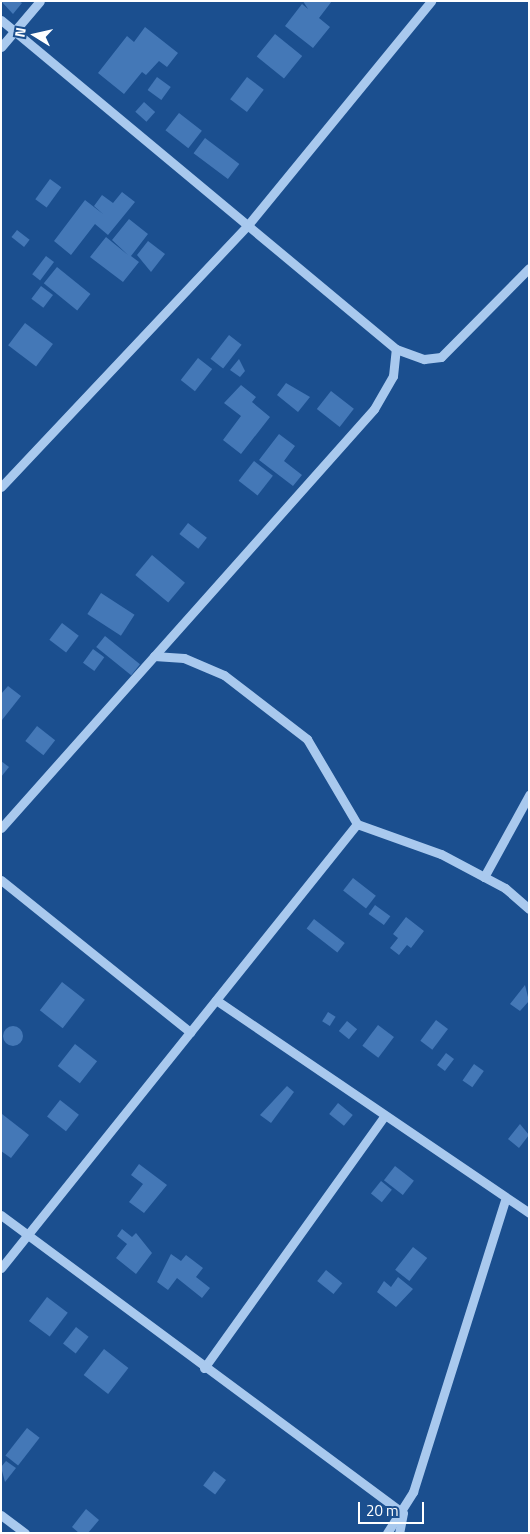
<!DOCTYPE html>
<style>
body{margin:0}
#map{position:relative;width:530px;height:1534px;overflow:hidden;background:#1b4f8f;font-family:"Titillium Web",sans-serif}
div>[style]{position:absolute}
.building>*{inset:0;background:#4478b7;transform-origin:0 0}
.round{border-radius:50%}
.minor>*{height:9px;margin:-4.5px;padding:0 4.5px;transform-origin:4.5px;border-radius:4.5px;background:#a9c9ee}
span{translate:-50% -50%;white-space:nowrap;text-align:center;line-height:1.15;-webkit-text-stroke:4.5px #1b4f8f;paint-order:stroke}
.frame{position:absolute;inset:0;border:2px solid #fff;pointer-events:none}
.north{position:absolute;left:10px;top:10px;width:50px;height:50px;-webkit-text-stroke:4px #1b4f8f;paint-order:stroke;rotate:280deg;font-size:14px;font-weight:700;line-height:20px;text-align:center;color:#fff}
.north::after{content:'';display:block;margin:auto;width:18px;height:22px;background:#fff;clip-path:polygon(50% 0,100% 100%,50% 72%,0 100%)}
.scale{position:absolute;left:358px;top:1502px;width:66px;height:22px;box-sizing:border-box;border:2px solid #fff;border-top:0;padding-left:6px;font-size:15px;line-height:18px;white-space:nowrap;color:#fff;-webkit-text-stroke:4px #1b4f8f;paint-order:stroke}
</style>
<div id="map">
<div class="building">
<i style="clip-path:polygon(1px 1px,19px 1px,22px 3px,13px 14px)"></i>
<i style="clip-path:polygon(303px 1px,332px 1px,319px 18px,330px 27px,313px 48px,285px 26px,302px 4px,308px 9px)"></i>
<i style="clip-path:polygon(145px 27px,178px 53px,167px 67px,159px 61px,146px 75px,142px 72px,124px 94px,98px 73px,127px 36px,134px 42px)"></i>
<i style="left:275px;top:34px;width:35px;height:29px;rotate:39deg"></i>
<i style="left:157px;top:77px;width:17px;height:16px;rotate:36deg"></i>
<i style="left:247px;top:77px;width:21px;height:28px;rotate:37deg"></i>
<i style="left:144px;top:102px;width:15px;height:13px;rotate:42deg"></i>
<i style="left:179px;top:113px;width:29px;height:22px;rotate:38deg"></i>
<i style="left:205px;top:138px;width:43px;height:19px;rotate:37deg"></i>
<i style="left:50px;top:179px;width:14px;height:25px;rotate:36deg"></i>
<i style="clip-path:polygon(122px 192px,135px 202px,108px 235px,95px 224px,71px 255px,54px 241px,85px 200px,103px 214px,94px 206px,102px 195px,113px 203px)"></i>
<i style="clip-path:polygon(129px 219px,148px 234px,131px 256px,139px 262px,123px 282px,90px 257px,106px 237px,128px 255px,112px 240px)"></i>
<i style="left:17px;top:230px;width:16px;height:9px;rotate:38deg"></i>
<i style="clip-path:polygon(148px 241px,165px 254px,151px 272px,137px 255px)"></i>
<i style="left:46px;top:256px;width:10px;height:23px;rotate:37deg"></i>
<i style="left:57px;top:267px;width:43px;height:21px;rotate:39deg"></i>
<i style="left:41px;top:286px;width:15px;height:16px;rotate:37deg"></i>
<i style="left:25px;top:323px;width:35px;height:28px;rotate:37deg"></i>
<i style="left:229px;top:335px;width:16px;height:30px;rotate:38deg"></i>
<i style="left:198px;top:358px;width:18px;height:28px;rotate:38deg"></i>
<i style="clip-path:polygon(239px 359px,245px 371px,240px 377px,230px 370px)"></i>
<i style="clip-path:polygon(286px 383px,310px 397px,298px 412px,277px 395px)"></i>
<i style="clip-path:polygon(241px 385px,256px 397px,252px 402px,270px 417px,241px 454px,223px 440px,241px 416px,224px 403px)"></i>
<i style="left:331px;top:391px;width:29px;height:23px;rotate:38deg"></i>
<i style="clip-path:polygon(279px 434px,295px 446px,284px 461px,302px 475px,293px 486px,259px 460px)"></i>
<i style="left:254px;top:461px;width:24px;height:25px;rotate:38deg"></i>
<i style="left:188px;top:523px;width:24px;height:14px;rotate:38deg"></i>
<i style="left:152px;top:555px;width:43px;height:26px;rotate:40deg"></i>
<i style="left:101px;top:593px;width:40px;height:25px;rotate:33deg"></i>
<i style="left:62px;top:623px;width:21px;height:21px;rotate:37deg"></i>
<i style="left:105px;top:636px;width:45px;height:14px;rotate:39deg"></i>
<i style="left:93px;top:649px;width:14px;height:17px;rotate:36deg"></i>
<i style="clip-path:polygon(8px 686px,21px 696px,2px 720px,1px 694px)"></i>
<i style="left:37px;top:726px;width:23px;height:19px;rotate:38deg"></i>
<i style="clip-path:polygon(1px 761px,9px 767px,1px 777px)"></i>
<i style="left:353px;top:878px;width:29px;height:16px;rotate:38deg"></i>
<i style="left:375px;top:905px;width:19px;height:11px;rotate:36deg"></i>
<i style="clip-path:polygon(406px 917px,424px 931px,411px 948px,407px 945px,399px 955px,390px 948px,398px 938px,393px 934px)"></i>
<i style="left:314px;top:919px;width:39px;height:12px;rotate:38deg"></i>
<i style="left:62px;top:982px;width:29px;height:36px;rotate:38deg"></i>
<i style="clip-path:polygon(525px 985px,529px 1001px,520px 1011px,510px 1004px)"></i>
<i style="left:328px;top:1012px;width:9px;height:11px;rotate:32deg"></i>
<i style="left:436px;top:1020px;width:15px;height:26px;rotate:37deg"></i>
<i style="left:347px;top:1021px;width:13px;height:13px;rotate:39deg"></i>
<i style="left:378px;top:1025px;width:20px;height:26px;rotate:37deg"></i>
<i class="round" style="left:3px;top:1026px;width:20px;height:20px"></i>
<i style="left:75px;top:1044px;width:28px;height:28px;rotate:38deg"></i>
<i style="left:446px;top:1053px;width:10px;height:15px;rotate:37deg"></i>
<i style="left:474px;top:1064px;width:12px;height:20px;rotate:35deg"></i>
<i style="clip-path:polygon(287px 1086px,294px 1092px,271px 1123px,260px 1115px)"></i>
<i style="left:60px;top:1100px;width:24px;height:21px;rotate:38deg"></i>
<i style="left:338px;top:1103px;width:19px;height:14px;rotate:39deg"></i>
<i style="clip-path:polygon(2px 1114px,29px 1135px,11px 1158px,1px 1151px)"></i>
<i style="clip-path:polygon(520px 1124px,529px 1135px,519px 1148px,508px 1139px)"></i>
<i style="clip-path:polygon(139px 1164px,167px 1185px,144px 1213px,129px 1202px,143px 1184px,131px 1175px)"></i>
<i style="left:395px;top:1166px;width:24px;height:18px;rotate:38deg"></i>
<i style="left:381px;top:1181px;width:14px;height:16px;rotate:39deg"></i>
<i style="clip-path:polygon(122px 1229px,132px 1237px,136px 1233px,152px 1253px,136px 1274px,116px 1258px,127px 1244px,117px 1236px)"></i>
<i style="left:413px;top:1247px;width:18px;height:29px;rotate:38deg"></i>
<i style="clip-path:polygon(171px 1254px,181px 1261px,186px 1255px,203px 1268px,196px 1277px,210px 1288px,202px 1298px,177px 1278px,168px 1290px,157px 1282px)"></i>
<i style="left:326px;top:1270px;width:21px;height:14px;rotate:39deg"></i>
<i style="clip-path:polygon(398px 1277px,413px 1289px,396px 1307px,377px 1292px,384px 1281px,391px 1287px)"></i>
<i style="left:47px;top:1297px;width:26px;height:30px;rotate:37deg"></i>
<i style="left:76px;top:1327px;width:16px;height:21px;rotate:38deg"></i>
<i style="left:104px;top:1349px;width:31px;height:33px;rotate:38deg"></i>
<i style="left:27px;top:1428px;width:16px;height:35px;rotate:38deg"></i>
<i style="clip-path:polygon(6px 1461px,16px 1468px,5px 1482px,1px 1467px)"></i>
<i style="left:214px;top:1471px;width:15px;height:18px;rotate:37deg"></i>
<i style="clip-path:polygon(86px 1509px,99px 1520px,88px 1533px,79px 1533px,72px 1527px)"></i>
</div>
<div class="minor">
<i style="left:1px;top:20px;width:514px;rotate:39.79deg"></i>
<i style="left:1px;top:47px;width:60px;rotate:-49.7deg"></i>
<i style="left:1px;top:487px;width:359px;rotate:-46.7deg"></i>
<i style="left:247px;top:226px;width:291px;rotate:-50.7deg"></i>
<i style="left:154px;top:656px;width:30px;rotate:4deg"></i>
<i style="left:184px;top:658px;width:43px;rotate:23deg"></i>
<i style="left:224px;top:675px;width:105px;rotate:37.6deg"></i>
<i style="left:307px;top:739px;width:99px;rotate:59.5deg"></i>
<i style="left:357px;top:824px;width:89px;rotate:19.7deg"></i>
<i style="left:441px;top:854px;width:72px;rotate:28deg"></i>
<i style="left:505px;top:888px;width:32px;rotate:41deg"></i>
<i style="left:1px;top:828px;width:561px;rotate:-48.32deg"></i>
<i style="left:374px;top:409px;width:38px;rotate:-60deg"></i>
<i style="left:393px;top:376px;width:27px;rotate:-84deg"></i>
<i style="left:396px;top:349px;width:30px;rotate:20deg"></i>
<i style="left:424px;top:359px;width:17px;rotate:-7deg"></i>
<i style="left:441px;top:357px;width:125px;rotate:-45.3deg"></i>
<i style="left:484px;top:877px;width:94px;rotate:-61.2deg"></i>
<i style="left:1px;top:880px;width:243px;rotate:38.8deg"></i>
<i style="left:216px;top:1000px;width:379px;rotate:34.2deg"></i>
<i style="left:1px;top:1215px;width:500px;rotate:36.55deg"></i>
<i style="left:403px;top:1513px;width:20px;rotate:101deg"></i>
<i style="left:1px;top:1268px;width:569px;rotate:-51.28deg"></i>
<i style="left:204px;top:1368px;width:309px;rotate:-54.4deg"></i>
<i style="left:1px;top:1515px;width:30px;rotate:37deg"></i>
<i style="left:387px;top:1533px;width:49px;rotate:-57.6deg"></i>
<i style="left:413px;top:1492px;width:305px;rotate:-72.5deg"></i>
</div>
<div class="frame"></div>
<div class="north">N</div>
<div class="scale">20 m</div>
</div>
